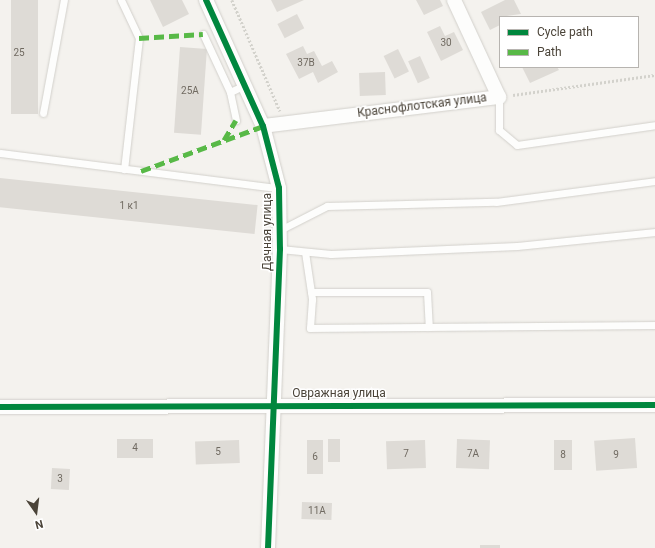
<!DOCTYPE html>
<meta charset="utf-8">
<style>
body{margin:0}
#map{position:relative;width:655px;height:548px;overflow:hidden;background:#f4f2ee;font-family:Roboto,sans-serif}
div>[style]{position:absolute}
.building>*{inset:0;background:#dedbd6;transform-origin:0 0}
.path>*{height:2.5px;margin-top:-1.25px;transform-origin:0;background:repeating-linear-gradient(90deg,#d3d2cc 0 2px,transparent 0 4px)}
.roads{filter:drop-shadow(0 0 1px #d2d0cb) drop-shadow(0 0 1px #d2d0cb)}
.service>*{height:7px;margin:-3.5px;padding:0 3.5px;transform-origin:3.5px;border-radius:3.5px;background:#fdfdfc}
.minor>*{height:14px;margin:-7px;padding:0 7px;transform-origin:7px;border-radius:7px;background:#fdfdfc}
.quiet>*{height:5px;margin-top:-2.5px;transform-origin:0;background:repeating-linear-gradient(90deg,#58b947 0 10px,transparent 0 15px)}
.cycleway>*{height:6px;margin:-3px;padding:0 3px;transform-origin:3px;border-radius:3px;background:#00873e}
span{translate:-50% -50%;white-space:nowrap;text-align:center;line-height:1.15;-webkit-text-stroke:3px #fff;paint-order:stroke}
.number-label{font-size:10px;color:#706a61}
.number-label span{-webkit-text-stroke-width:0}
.street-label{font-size:12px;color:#4b4439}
.legend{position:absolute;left:499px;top:16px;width:140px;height:52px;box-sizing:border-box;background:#fff;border:1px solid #b7b4b0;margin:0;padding:5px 7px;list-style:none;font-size:12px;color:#4b4439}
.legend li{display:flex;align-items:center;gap:8px;height:20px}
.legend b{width:20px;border:1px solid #b7b4b0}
.north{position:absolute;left:16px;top:492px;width:40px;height:40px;-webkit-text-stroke:3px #fff;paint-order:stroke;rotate:166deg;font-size:11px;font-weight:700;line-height:16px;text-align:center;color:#4b4439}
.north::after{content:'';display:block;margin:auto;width:14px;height:18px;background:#4b4439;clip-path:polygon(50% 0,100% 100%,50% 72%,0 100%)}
</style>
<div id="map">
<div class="building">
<i style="left:11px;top:0;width:27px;height:114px"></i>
<i style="clip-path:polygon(150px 0,182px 0,189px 14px,163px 27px)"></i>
<i style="clip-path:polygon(271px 0,304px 0,277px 12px)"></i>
<i style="clip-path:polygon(416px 0,440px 0,443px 6px,424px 15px)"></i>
<i style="clip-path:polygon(505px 0,514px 0,521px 14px,500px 17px,500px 25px,490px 30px,481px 12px)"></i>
<i style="left:297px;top:14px;width:16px;height:22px;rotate:63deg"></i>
<i style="clip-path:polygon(440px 26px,445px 36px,454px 32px,463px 50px,441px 61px,427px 32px)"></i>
<i style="clip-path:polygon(303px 46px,307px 54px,314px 51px,322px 66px,332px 61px,338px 72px,318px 83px,313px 72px,299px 79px,286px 54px)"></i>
<i style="left:180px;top:47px;width:27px;height:86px;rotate:4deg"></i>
<i style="left:398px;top:49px;width:25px;height:16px;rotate:64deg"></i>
<i style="left:420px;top:56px;width:24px;height:13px;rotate:66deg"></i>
<i style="clip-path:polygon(522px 67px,557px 67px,559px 70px,530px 83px)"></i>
<i style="left:385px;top:72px;width:23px;height:26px;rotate:88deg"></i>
<i style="left:0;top:178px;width:259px;height:29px;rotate:6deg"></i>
<i style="left:635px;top:438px;width:30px;height:41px;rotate:86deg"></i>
<i style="left:117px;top:439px;width:36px;height:19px"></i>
<i style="left:328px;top:439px;width:12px;height:23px"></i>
<i style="left:457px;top:439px;width:33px;height:29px;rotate:2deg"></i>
<i style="left:239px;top:440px;width:23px;height:44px;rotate:88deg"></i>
<i style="left:307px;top:440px;width:16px;height:34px"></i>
<i style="left:425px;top:440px;width:28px;height:39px;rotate:88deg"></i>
<i style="left:554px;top:440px;width:18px;height:30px"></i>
<i style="left:52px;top:468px;width:18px;height:21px;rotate:3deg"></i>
<i style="left:302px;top:502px;width:30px;height:17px;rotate:2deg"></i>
<i style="left:480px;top:545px;width:20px;height:3px"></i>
</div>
<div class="path">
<i style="left:232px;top:0;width:121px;rotate:66.6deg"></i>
<i style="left:513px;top:95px;width:143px;rotate:-8deg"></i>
</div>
<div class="roads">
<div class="service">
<i style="left:121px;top:0;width:42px;rotate:64.7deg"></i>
<i style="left:139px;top:38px;width:132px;rotate:96.5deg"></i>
<i style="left:203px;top:34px;width:64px;rotate:65deg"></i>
<i style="left:230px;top:92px;width:17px;rotate:-25deg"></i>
<i style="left:230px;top:92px;width:29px;rotate:78deg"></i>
<i style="left:499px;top:97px;width:33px;rotate:90deg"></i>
<i style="left:499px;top:130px;width:23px;rotate:40deg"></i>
<i style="left:517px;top:145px;width:139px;rotate:-8.2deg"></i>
<i style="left:43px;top:113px;width:115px;rotate:-79.5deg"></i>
<i style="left:0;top:153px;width:281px;rotate:7.2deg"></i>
<i style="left:280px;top:230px;width:53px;rotate:-27.1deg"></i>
<i style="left:327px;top:206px;width:169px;rotate:-1.4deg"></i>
<i style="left:496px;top:202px;width:160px;rotate:-7.5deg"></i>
<i style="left:280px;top:249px;width:51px;rotate:5.6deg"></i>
<i style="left:331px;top:254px;width:186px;rotate:-2.5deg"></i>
<i style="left:517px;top:246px;width:139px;rotate:-5.8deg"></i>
<i style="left:305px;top:252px;width:48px;rotate:81.5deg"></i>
<i style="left:312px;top:299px;width:29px;rotate:94deg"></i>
<i style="left:310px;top:328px;width:345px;rotate:-0.5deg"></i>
<i style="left:311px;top:292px;width:116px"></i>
<i style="left:427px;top:292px;width:35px;rotate:87deg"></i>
</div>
<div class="minor">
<i style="left:206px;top:0;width:138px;rotate:65.7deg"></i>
<i style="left:263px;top:126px;width:64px;rotate:75.5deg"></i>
<i style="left:279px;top:188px;width:61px;rotate:89.1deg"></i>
<i style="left:280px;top:249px;width:299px;rotate:92.3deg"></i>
<i style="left:263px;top:126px;width:238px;rotate:-7deg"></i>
<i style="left:499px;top:97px;width:107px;rotate:-114.9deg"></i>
<i style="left:0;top:407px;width:655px;rotate:-0.17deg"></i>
</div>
</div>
<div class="quiet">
<i style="left:139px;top:38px;width:64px;rotate:-3.6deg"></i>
<i style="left:224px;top:140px;width:23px;rotate:-59deg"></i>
<i style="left:141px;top:171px;width:130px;rotate:-20.2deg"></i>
</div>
<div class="cycleway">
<i style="left:206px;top:0;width:138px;rotate:65.7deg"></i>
<i style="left:263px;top:126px;width:64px;rotate:75.5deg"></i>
<i style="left:279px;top:188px;width:61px;rotate:89.1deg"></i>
<i style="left:280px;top:249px;width:299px;rotate:92.3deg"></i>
<i style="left:0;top:407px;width:655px;rotate:-0.17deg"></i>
</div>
<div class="number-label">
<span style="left:446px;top:43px">30</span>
<span style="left:19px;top:53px">25</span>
<span style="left:306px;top:63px">37В</span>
<span style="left:190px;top:91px">25А</span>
<span style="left:129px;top:206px">1 к1</span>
<span style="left:135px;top:448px">4</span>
<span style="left:218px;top:452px">5</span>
<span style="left:406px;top:454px">7</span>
<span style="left:473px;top:454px">7А</span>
<span style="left:563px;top:455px">8</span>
<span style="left:616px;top:455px">9</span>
<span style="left:315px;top:457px">6</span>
<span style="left:60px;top:479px">3</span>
<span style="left:317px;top:511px">11А</span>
</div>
<div class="street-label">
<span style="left:422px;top:106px;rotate:-7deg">Краснофлотская улица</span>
<span style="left:268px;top:232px;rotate:-90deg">Дачная улица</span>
<span style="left:339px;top:394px">Овражная улица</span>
</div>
<ul class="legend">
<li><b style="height:5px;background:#00873e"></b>Cycle path</li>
<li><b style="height:5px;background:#58b947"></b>Path</li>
</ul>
<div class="north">N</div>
</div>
